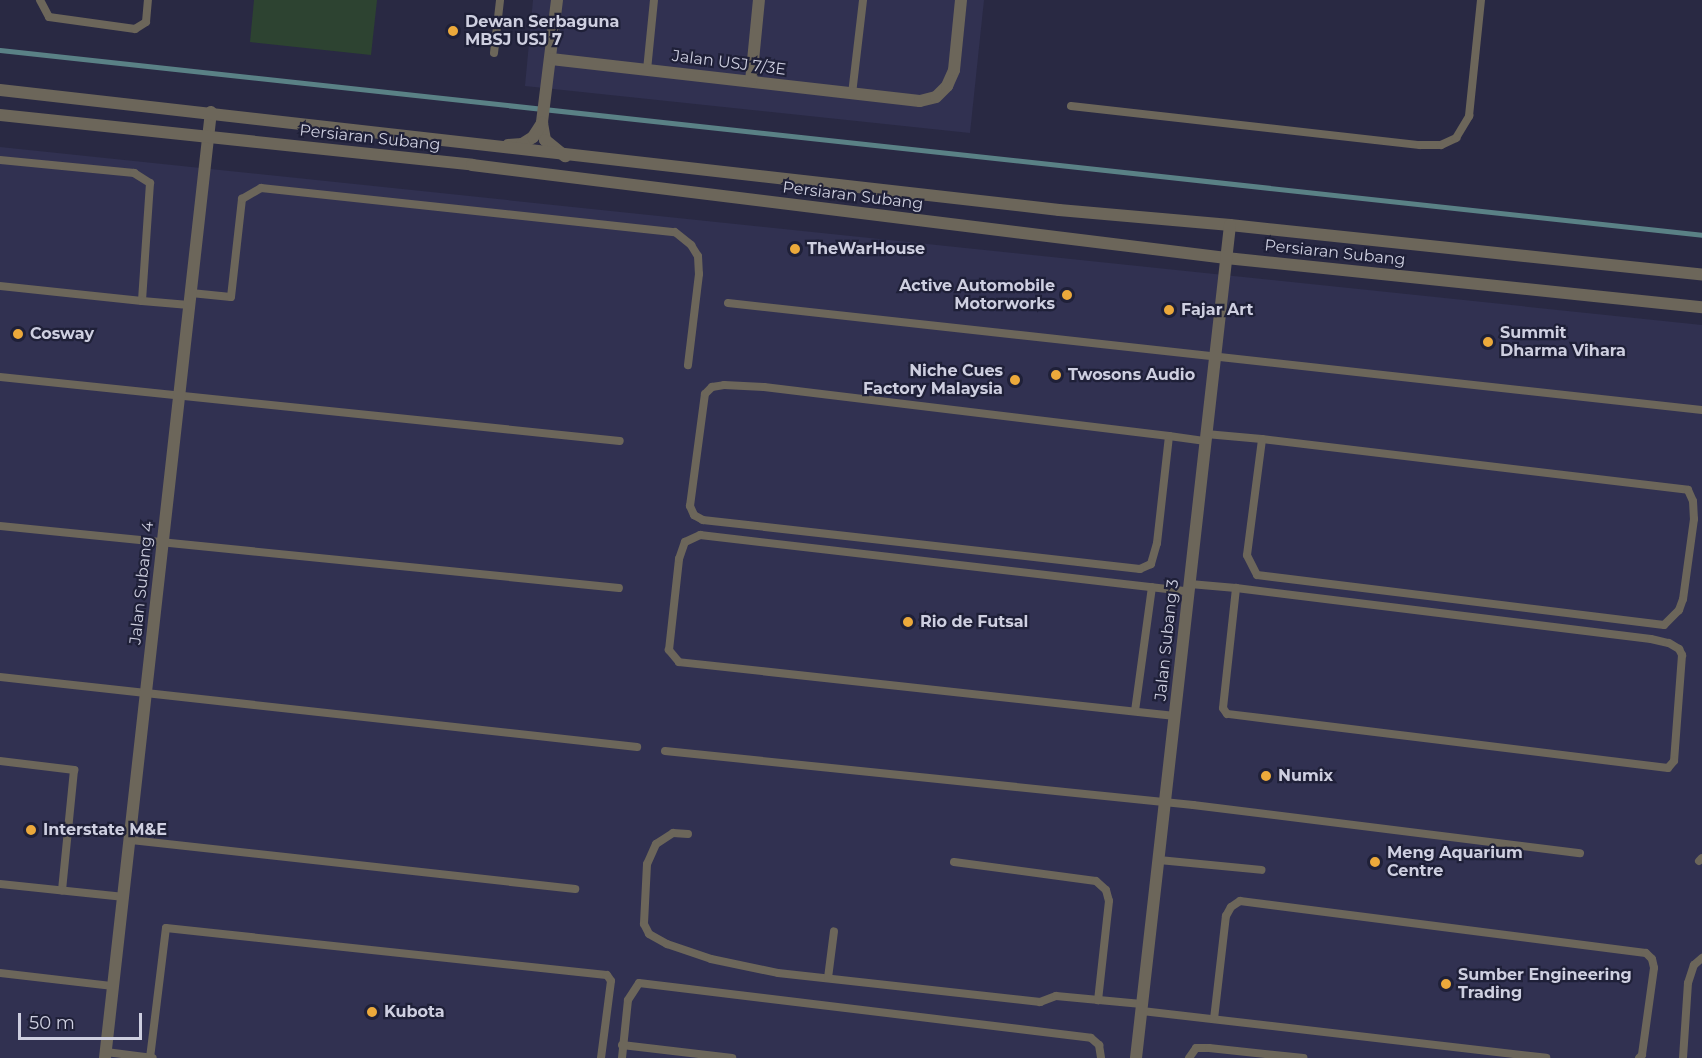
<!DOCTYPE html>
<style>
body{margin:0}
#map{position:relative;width:1702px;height:1058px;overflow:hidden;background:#292943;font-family:Montserrat,sans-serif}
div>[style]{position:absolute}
.built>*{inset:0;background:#313151}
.green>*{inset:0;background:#2d4331}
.stream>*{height:5px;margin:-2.5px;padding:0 2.5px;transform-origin:2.5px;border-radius:2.5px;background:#5a8186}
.service>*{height:8px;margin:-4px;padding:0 4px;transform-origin:4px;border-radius:4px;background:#6c665a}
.minor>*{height:12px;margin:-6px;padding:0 6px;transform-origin:6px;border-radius:6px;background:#6c665a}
.tertiary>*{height:12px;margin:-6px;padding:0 6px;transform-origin:6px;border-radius:6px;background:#6c665a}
.dots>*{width:16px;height:16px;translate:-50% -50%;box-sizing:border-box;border:3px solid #1f2038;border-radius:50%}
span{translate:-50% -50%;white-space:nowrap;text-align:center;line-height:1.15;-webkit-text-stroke:4.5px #1f2038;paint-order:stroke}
.poi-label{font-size:16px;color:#cecfe0;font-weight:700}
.left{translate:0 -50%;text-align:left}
.right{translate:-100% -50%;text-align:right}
.street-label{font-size:16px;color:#cecfe0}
.scale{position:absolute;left:18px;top:1013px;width:124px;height:27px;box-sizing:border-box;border:3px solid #cecfe0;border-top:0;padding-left:8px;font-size:18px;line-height:21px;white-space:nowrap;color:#cecfe0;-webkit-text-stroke:4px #1f2038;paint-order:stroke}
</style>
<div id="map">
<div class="built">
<i style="clip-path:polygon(533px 0,984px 0,970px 133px,525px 86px)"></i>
<i style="clip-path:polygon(0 147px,1702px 325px,1702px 1058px,0 1058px)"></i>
</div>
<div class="green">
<i style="clip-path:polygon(254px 0,377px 0,371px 55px,250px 42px)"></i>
</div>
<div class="stream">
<i style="left:0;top:50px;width:1712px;rotate:6.2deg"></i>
</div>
<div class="service">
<i style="left:40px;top:0;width:19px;rotate:62deg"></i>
<i style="left:49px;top:17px;width:87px;rotate:7.9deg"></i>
<i style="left:135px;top:29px;width:13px;rotate:-32deg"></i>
<i style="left:146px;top:22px;width:22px;rotate:-85deg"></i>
<i style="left:494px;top:53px;width:53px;rotate:-83.5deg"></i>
<i style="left:647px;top:70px;width:70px;rotate:-84.3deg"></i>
<i style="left:852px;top:94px;width:95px;rotate:-83.3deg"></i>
<i style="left:1071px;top:106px;width:351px;rotate:6.4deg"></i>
<i style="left:1420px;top:145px;width:21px"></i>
<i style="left:1441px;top:145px;width:17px;rotate:-25deg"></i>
<i style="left:1456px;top:138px;width:26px;rotate:-59deg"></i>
<i style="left:1469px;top:116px;width:117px;rotate:-84.1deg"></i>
<i style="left:0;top:160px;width:135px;rotate:5.5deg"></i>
<i style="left:134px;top:173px;width:19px;rotate:32deg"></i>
<i style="left:150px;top:183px;width:118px;rotate:93.9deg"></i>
<i style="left:142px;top:301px;width:143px;rotate:-174deg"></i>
<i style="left:191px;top:293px;width:40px;rotate:5.7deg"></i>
<i style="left:231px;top:297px;width:99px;rotate:-83.6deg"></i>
<i style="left:242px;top:199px;width:22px;rotate:-30deg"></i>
<i style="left:261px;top:188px;width:416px;rotate:6.1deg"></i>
<i style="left:675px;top:232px;width:21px;rotate:39deg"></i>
<i style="left:691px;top:245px;width:13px;rotate:58deg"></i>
<i style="left:698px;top:256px;width:18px;rotate:87deg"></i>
<i style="left:699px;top:274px;width:92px;rotate:96.9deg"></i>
<i style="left:142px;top:301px;width:47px;rotate:4.9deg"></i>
<i style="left:728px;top:303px;width:980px;rotate:6.27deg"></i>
<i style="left:0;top:377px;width:623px;rotate:5.89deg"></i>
<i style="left:1206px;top:434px;width:56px;rotate:5.1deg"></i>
<i style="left:1262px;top:439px;width:429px;rotate:6.8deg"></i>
<i style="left:1688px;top:490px;width:12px;rotate:66deg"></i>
<i style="left:1693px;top:501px;width:18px;rotate:87deg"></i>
<i style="left:1694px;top:519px;width:81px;rotate:97.8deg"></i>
<i style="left:1683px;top:599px;width:12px;rotate:110deg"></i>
<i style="left:1679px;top:610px;width:21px;rotate:135deg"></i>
<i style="left:1664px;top:625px;width:410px;rotate:-173deg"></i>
<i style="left:1257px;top:575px;width:22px;rotate:-117deg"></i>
<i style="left:1247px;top:555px;width:117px;rotate:-82.6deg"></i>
<i style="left:1169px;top:436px;width:108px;rotate:96.4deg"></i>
<i style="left:1157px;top:543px;width:22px;rotate:106deg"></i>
<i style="left:1151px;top:564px;width:12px;rotate:156deg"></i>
<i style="left:1140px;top:569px;width:440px;rotate:-173.6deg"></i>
<i style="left:703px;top:520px;width:10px;rotate:-151deg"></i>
<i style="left:694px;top:515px;width:10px;rotate:-114deg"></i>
<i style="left:690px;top:506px;width:113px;rotate:-82.4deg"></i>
<i style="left:705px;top:394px;width:10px;rotate:-45deg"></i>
<i style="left:712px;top:387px;width:12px;rotate:-9deg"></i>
<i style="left:724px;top:385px;width:40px;rotate:2.9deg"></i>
<i style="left:764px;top:387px;width:408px;rotate:6.9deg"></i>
<i style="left:1169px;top:436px;width:37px;rotate:8deg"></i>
<i style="left:0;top:526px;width:622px;rotate:5.72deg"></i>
<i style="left:1190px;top:584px;width:46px;rotate:5deg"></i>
<i style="left:1236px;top:588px;width:418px;rotate:7deg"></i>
<i style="left:1651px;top:639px;width:18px;rotate:13deg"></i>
<i style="left:1669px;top:643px;width:12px;rotate:31deg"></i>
<i style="left:1679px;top:649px;width:7px;rotate:63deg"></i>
<i style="left:1682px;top:655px;width:106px;rotate:94.3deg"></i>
<i style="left:1674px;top:761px;width:9px;rotate:131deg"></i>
<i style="left:1668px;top:768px;width:444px;rotate:-173deg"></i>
<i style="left:1227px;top:714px;width:7px;rotate:-124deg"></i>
<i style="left:1223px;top:708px;width:121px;rotate:-83.8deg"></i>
<i style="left:0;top:677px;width:641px;rotate:6.27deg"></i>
<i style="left:1135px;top:711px;width:125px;rotate:-82.2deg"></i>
<i style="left:1175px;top:716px;width:499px;rotate:-173.8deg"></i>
<i style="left:679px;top:662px;width:16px;rotate:-130deg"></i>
<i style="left:669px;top:650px;width:92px;rotate:-83.7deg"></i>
<i style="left:679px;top:559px;width:18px;rotate:-71deg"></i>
<i style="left:685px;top:542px;width:17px;rotate:-25deg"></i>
<i style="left:700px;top:535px;width:492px;rotate:6.6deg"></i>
<i style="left:665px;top:751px;width:531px;rotate:5.84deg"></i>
<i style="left:1193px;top:805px;width:390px;rotate:7.1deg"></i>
<i style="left:0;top:761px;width:75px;rotate:6.9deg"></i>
<i style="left:74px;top:770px;width:121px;rotate:95.7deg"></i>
<i style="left:688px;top:834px;width:15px;rotate:-176deg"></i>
<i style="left:673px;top:833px;width:20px;rotate:147deg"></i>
<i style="left:656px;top:844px;width:22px;rotate:114deg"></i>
<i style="left:647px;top:864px;width:60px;rotate:92.9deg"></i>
<i style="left:644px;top:924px;width:11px;rotate:63deg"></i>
<i style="left:649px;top:934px;width:21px;rotate:29deg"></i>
<i style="left:667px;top:944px;width:46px;rotate:18.8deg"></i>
<i style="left:711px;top:959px;width:68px;rotate:11.8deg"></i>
<i style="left:778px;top:973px;width:264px;rotate:6.3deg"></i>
<i style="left:1040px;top:1002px;width:17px;rotate:-21deg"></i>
<i style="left:1056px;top:996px;width:86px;rotate:5.3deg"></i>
<i style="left:131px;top:840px;width:447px;rotate:6.3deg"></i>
<i style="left:1159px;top:860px;width:103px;rotate:5.5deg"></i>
<i style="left:1699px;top:861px;width:4px;rotate:-45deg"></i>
<i style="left:954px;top:862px;width:143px;rotate:7.6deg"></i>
<i style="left:1096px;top:881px;width:13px;rotate:42deg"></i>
<i style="left:1106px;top:890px;width:11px;rotate:75deg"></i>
<i style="left:1109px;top:901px;width:100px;rotate:96.3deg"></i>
<i style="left:0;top:884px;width:125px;rotate:6deg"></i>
<i style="left:0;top:973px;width:114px;rotate:6.6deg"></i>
<i style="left:828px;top:978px;width:47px;rotate:-82.7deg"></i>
<i style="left:1142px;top:1011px;width:407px;rotate:6.6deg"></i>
<i style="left:1214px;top:1019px;width:104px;rotate:-83.4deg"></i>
<i style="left:1226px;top:916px;width:10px;rotate:-61deg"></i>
<i style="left:1231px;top:907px;width:11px;rotate:-34deg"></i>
<i style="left:1240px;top:901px;width:409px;rotate:7.3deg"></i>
<i style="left:1646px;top:953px;width:8px;rotate:45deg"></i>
<i style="left:1652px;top:959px;width:9px;rotate:77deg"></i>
<i style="left:1654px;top:968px;width:88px;rotate:97.9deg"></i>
<i style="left:1642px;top:1055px;width:4px;rotate:135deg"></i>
<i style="left:622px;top:1045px;width:111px;rotate:6.7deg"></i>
<i style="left:106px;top:1052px;width:47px;rotate:7.3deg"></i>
<i style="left:150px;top:1058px;width:131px;rotate:-83deg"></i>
<i style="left:166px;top:928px;width:443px;rotate:6.1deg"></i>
<i style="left:607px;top:975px;width:7px;rotate:56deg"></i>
<i style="left:611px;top:981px;width:78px;rotate:97.4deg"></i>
<i style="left:622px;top:1058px;width:58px;rotate:-84.1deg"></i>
<i style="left:628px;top:1000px;width:20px;rotate:-57deg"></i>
<i style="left:639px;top:983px;width:455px;rotate:6.9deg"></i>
<i style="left:1091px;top:1038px;width:11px;rotate:41deg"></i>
<i style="left:1099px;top:1045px;width:13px;rotate:81deg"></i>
<i style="left:1189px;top:1058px;width:12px;rotate:-55deg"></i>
<i style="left:1196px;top:1048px;width:13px"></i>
<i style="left:1209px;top:1048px;width:95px;rotate:6.1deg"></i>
<i style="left:1683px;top:1058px;width:75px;rotate:-86.2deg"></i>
<i style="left:1688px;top:983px;width:19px;rotate:-72deg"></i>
<i style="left:1694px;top:965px;width:11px;rotate:-41deg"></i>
</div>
<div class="minor">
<i style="left:557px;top:0;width:124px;rotate:97deg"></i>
<i style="left:542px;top:123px;width:17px;rotate:80deg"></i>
<i style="left:545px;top:140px;width:26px;rotate:39deg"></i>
<i style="left:551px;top:59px;width:371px;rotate:6.5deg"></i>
<i style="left:920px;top:101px;width:16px;rotate:-14deg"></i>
<i style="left:936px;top:97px;width:16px;rotate:-45deg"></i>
<i style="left:947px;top:86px;width:17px;rotate:-66deg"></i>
<i style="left:954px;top:70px;width:70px;rotate:-84.3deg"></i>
<i style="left:751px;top:81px;width:81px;rotate:-84.4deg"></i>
<i style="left:508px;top:145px;width:14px;rotate:-4deg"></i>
<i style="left:522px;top:144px;width:13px;rotate:-32deg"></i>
<i style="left:533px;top:137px;width:17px;rotate:-57deg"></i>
<i style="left:105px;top:1058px;width:952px;rotate:-83.61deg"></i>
</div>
<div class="tertiary">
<i style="left:0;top:90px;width:1066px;rotate:6.46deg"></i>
<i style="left:1059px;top:210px;width:172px;rotate:5deg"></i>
<i style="left:1230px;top:225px;width:475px;rotate:6deg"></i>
<i style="left:0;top:115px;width:475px;rotate:6deg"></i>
<i style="left:472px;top:165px;width:760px;rotate:7.03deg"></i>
<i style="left:1226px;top:258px;width:479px;rotate:5.9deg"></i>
<i style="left:1136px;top:1058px;width:838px;rotate:-83.56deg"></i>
</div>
<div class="dots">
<i style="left:453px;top:31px;background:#eca93b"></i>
<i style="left:795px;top:249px;background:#eca93b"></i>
<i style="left:1067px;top:295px;background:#eca93b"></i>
<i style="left:1169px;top:310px;background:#eca93b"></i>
<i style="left:18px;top:334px;background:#eca93b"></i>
<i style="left:1488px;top:342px;background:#eca93b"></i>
<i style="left:1056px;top:375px;background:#eca93b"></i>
<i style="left:1015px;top:380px;background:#eca93b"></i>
<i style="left:908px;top:622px;background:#eca93b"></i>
<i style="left:1266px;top:776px;background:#eca93b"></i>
<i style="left:31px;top:830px;background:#eca93b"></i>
<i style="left:1375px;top:862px;background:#eca93b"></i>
<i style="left:1446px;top:984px;background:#eca93b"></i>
<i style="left:372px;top:1012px;background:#eca93b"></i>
</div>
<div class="poi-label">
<span class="left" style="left:465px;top:31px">Dewan Serbaguna<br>MBSJ USJ 7</span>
<span class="left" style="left:807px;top:249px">TheWarHouse</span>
<span class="right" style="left:1055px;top:295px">Active Automobile<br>Motorworks</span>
<span class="left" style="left:1181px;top:310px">Fajar Art</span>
<span class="left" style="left:1500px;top:342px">Summit<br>Dharma Vihara</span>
<span class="left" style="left:30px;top:334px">Cosway</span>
<span class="right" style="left:1003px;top:380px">Niche Cues<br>Factory Malaysia</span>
<span class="left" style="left:1068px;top:375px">Twosons Audio</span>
<span class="left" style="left:920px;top:622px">Rio de Futsal</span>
<span class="left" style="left:1278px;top:776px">Numix</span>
<span class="left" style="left:43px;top:830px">Interstate M&amp;E</span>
<span class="left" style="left:1387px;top:862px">Meng Aquarium<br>Centre</span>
<span class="left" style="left:1458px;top:984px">Sumber Engineering<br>Trading</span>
<span class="left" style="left:384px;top:1012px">Kubota</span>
</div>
<div class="street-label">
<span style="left:729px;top:63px;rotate:7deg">Jalan USJ 7/3E</span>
<span style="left:370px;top:138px;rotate:6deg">Persiaran Subang</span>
<span style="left:853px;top:196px;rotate:7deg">Persiaran Subang</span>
<span style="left:1335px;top:253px;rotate:6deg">Persiaran Subang</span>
<span style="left:142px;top:583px;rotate:-84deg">Jalan Subang 4</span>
<span style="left:1167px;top:640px;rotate:-84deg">Jalan Subang 3</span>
</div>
<div class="scale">50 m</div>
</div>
